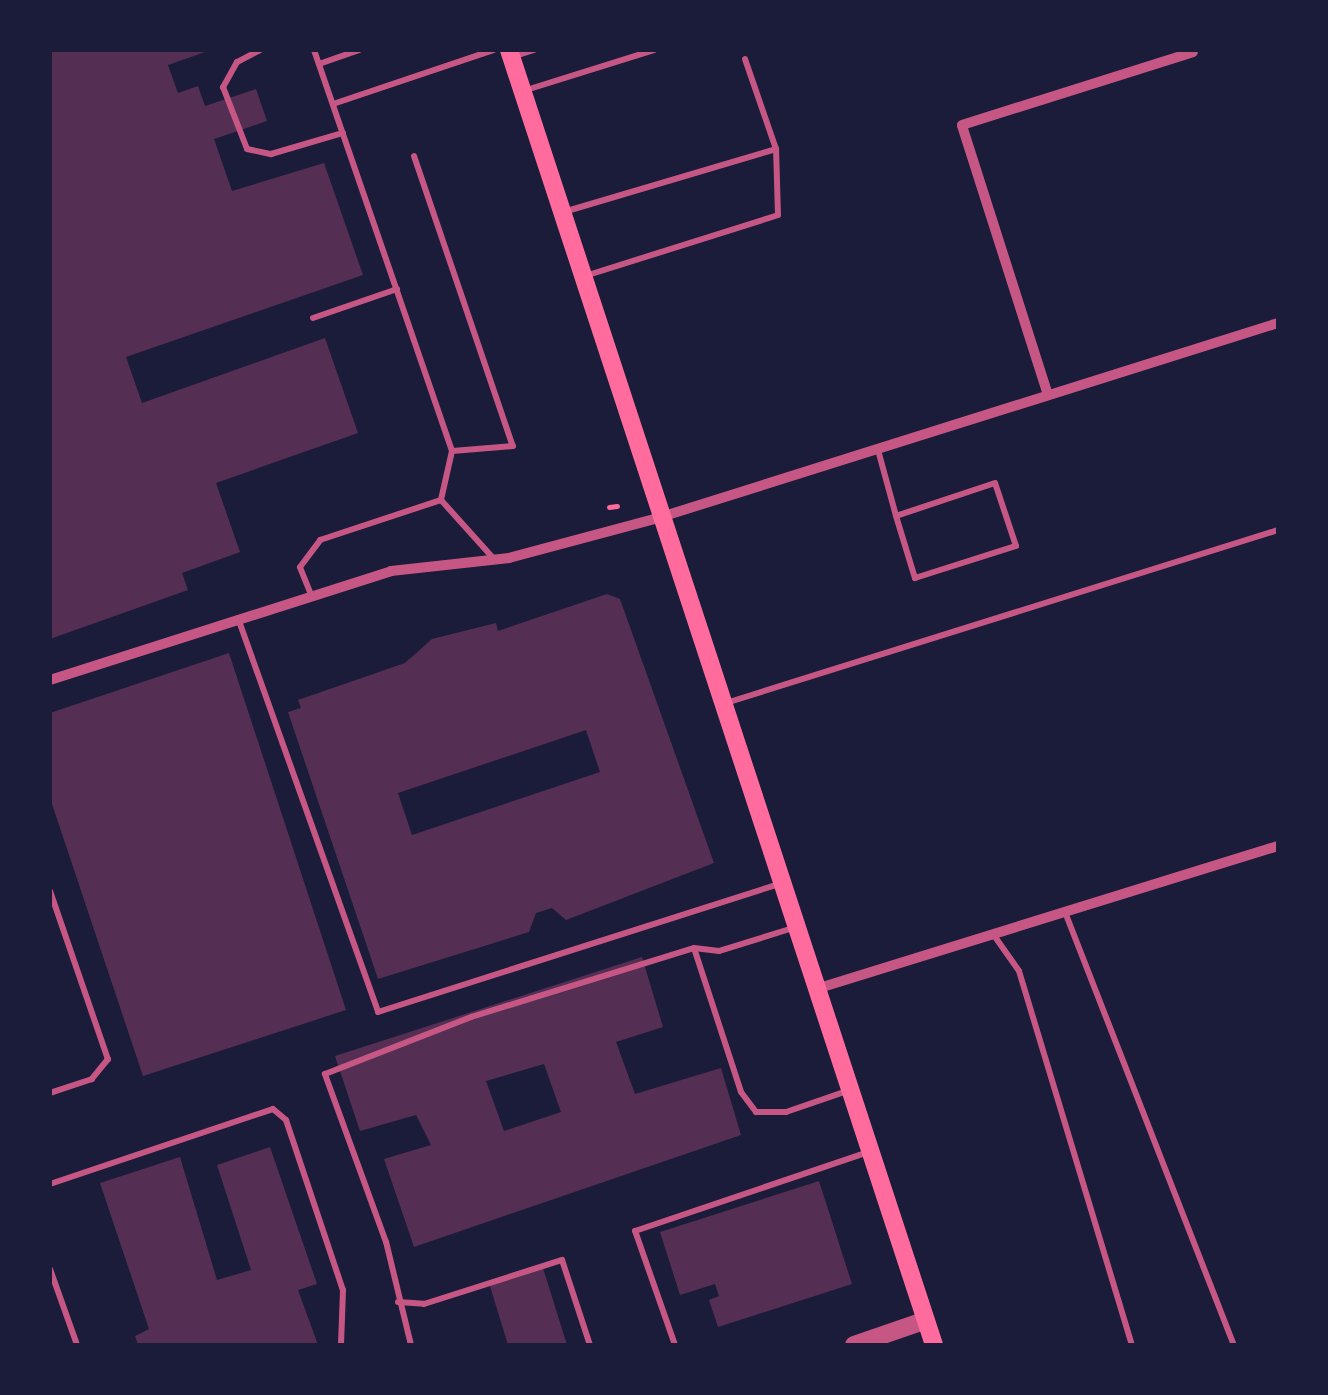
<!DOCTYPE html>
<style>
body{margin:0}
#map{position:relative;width:1328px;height:1395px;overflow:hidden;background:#1b1b3a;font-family:Georgia,serif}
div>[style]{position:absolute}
.building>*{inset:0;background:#542f53}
.path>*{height:5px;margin:-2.5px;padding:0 2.5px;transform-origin:2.5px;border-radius:2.5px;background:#ff6b9d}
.service>*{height:6px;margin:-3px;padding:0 3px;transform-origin:3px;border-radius:3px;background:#c65784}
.minor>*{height:10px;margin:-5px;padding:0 5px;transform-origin:5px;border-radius:5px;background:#c65784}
.tertiary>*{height:18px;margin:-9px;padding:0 9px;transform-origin:9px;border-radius:9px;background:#c65784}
.secondary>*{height:18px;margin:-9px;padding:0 9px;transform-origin:9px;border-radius:9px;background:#ff6b9d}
span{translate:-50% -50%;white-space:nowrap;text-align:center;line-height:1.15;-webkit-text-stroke:8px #1b1b3a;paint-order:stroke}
.frame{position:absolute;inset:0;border:52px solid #1b1b3a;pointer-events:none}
</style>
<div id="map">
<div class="building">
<i style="clip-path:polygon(50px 50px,211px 50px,168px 65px,178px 93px,198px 86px,205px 106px,256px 89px,267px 121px,214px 139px,232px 191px,324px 163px,363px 275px,126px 357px,142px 403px,325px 338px,358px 433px,216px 483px,240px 552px,182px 573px,188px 590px,50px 639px)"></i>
<i style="clip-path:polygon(evenodd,607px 594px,620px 599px,714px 863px,566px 920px,552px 908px,536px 913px,529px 932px,378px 979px,288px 712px,301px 708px,298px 700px,405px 663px,432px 639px,496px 623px,498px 631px,607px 594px,586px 730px,600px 772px,412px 835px,398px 793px,586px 730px)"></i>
<i style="clip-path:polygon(229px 653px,346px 1010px,143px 1076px,50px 798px,50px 713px)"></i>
<i style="clip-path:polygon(evenodd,642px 957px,663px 1027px,616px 1042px,635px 1094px,721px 1068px,741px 1135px,414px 1247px,384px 1159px,431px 1145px,416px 1115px,360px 1131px,335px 1056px,642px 957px,544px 1064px,561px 1112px,504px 1131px,486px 1081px,544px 1064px)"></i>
<i style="clip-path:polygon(270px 1147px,317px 1284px,298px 1290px,318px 1345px,138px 1345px,135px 1336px,149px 1329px,100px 1183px,180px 1157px,217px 1280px,251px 1270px,217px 1165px)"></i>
<i style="clip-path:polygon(819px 1181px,852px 1284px,718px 1327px,709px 1300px,719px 1296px,715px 1284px,680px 1295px,660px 1232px)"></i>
<i style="clip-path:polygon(543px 1268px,567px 1345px,508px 1345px,489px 1283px)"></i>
</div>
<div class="path">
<i style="left:609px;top:507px;width:8px;rotate:-7deg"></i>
</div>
<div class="service">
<i style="left:260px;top:50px;width:26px;rotate:152deg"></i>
<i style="left:237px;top:62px;width:29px;rotate:119deg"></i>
<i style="left:223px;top:87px;width:66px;rotate:68.8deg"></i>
<i style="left:247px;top:149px;width:25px;rotate:12deg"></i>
<i style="left:271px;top:154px;width:75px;rotate:-16.3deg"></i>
<i style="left:314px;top:50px;width:424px;rotate:71deg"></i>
<i style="left:452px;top:451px;width:50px;rotate:102.7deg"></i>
<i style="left:512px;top:57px;width:23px;rotate:-18deg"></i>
<i style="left:319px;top:64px;width:42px;rotate:-19.3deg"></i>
<i style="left:523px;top:91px;width:137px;rotate:-17.4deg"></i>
<i style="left:333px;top:104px;width:169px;rotate:-18.6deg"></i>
<i style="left:414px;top:156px;width:306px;rotate:71.2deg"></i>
<i style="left:513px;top:446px;width:61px;rotate:175.3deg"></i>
<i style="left:567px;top:211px;width:218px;rotate:-16.5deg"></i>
<i style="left:585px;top:276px;width:202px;rotate:-17.5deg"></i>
<i style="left:778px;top:215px;width:66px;rotate:-91.7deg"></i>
<i style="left:776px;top:149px;width:95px;rotate:-109deg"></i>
<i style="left:313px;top:318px;width:89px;rotate:-19deg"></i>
<i style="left:878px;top:450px;width:68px;rotate:74.7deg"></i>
<i style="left:896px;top:516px;width:65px;rotate:73deg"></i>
<i style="left:915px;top:578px;width:106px;rotate:-17.6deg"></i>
<i style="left:1016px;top:546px;width:66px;rotate:-108.4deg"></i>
<i style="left:995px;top:483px;width:104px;rotate:161.6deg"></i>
<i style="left:441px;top:500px;width:79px;rotate:48.1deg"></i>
<i style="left:312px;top:597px;width:32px;rotate:-112deg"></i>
<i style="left:300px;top:567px;width:34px;rotate:-53deg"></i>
<i style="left:320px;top:540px;width:127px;rotate:-18.3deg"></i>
<i style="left:239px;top:621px;width:415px;rotate:70.4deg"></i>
<i style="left:378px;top:1012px;width:420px;rotate:-17.7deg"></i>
<i style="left:726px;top:703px;width:578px;rotate:-17.4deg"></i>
<i style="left:50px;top:891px;width:178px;rotate:71deg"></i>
<i style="left:108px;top:1059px;width:26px;rotate:129deg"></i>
<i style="left:92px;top:1079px;width:44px;rotate:161.6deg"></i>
<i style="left:1065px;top:912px;width:465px;rotate:68.7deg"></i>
<i style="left:793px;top:928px;width:77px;rotate:162.7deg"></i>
<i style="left:719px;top:951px;width:25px;rotate:-173deg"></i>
<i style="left:694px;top:948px;width:151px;rotate:71.9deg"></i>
<i style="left:741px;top:1092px;width:25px;rotate:53deg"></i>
<i style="left:756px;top:1112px;width:30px"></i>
<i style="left:786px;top:1112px;width:65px;rotate:-19deg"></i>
<i style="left:993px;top:934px;width:45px;rotate:54.9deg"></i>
<i style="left:1019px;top:971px;width:391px;rotate:73.2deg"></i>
<i style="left:50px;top:1184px;width:235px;rotate:-18.6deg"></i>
<i style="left:273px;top:1109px;width:17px;rotate:40deg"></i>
<i style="left:286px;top:1120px;width:179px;rotate:71.5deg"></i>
<i style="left:343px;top:1290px;width:55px;rotate:92.1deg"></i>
<i style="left:50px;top:1269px;width:81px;rotate:70.4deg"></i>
<i style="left:398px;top:1302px;width:26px;rotate:4deg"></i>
<i style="left:424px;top:1304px;width:145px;rotate:-17.7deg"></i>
<i style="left:562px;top:1260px;width:89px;rotate:71.8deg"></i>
<i style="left:411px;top:1345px;width:106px;rotate:-103.6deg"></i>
<i style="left:386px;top:1242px;width:179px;rotate:-110deg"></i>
<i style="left:325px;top:1074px;width:157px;rotate:-21.3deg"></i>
<i style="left:471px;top:1017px;width:233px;rotate:-17.2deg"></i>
<i style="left:675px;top:1345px;width:121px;rotate:-109.3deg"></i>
<i style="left:635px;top:1231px;width:246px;rotate:-18.7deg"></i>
</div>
<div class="minor">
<i style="left:1048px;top:395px;width:283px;rotate:-107.7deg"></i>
<i style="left:962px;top:125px;width:242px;rotate:-17.5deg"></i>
<i style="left:50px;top:680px;width:358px;rotate:-17.7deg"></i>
<i style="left:391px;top:571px;width:119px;rotate:-6.3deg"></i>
<i style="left:509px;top:558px;width:154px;rotate:-15deg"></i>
<i style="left:658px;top:518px;width:650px;rotate:-17.46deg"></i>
<i style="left:816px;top:989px;width:484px;rotate:-17.2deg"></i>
</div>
<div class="tertiary">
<i style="left:854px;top:1345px;width:76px;rotate:-19.1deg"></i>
</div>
<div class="secondary">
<i style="left:509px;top:50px;width:1363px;rotate:71.83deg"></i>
</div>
<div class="frame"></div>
</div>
